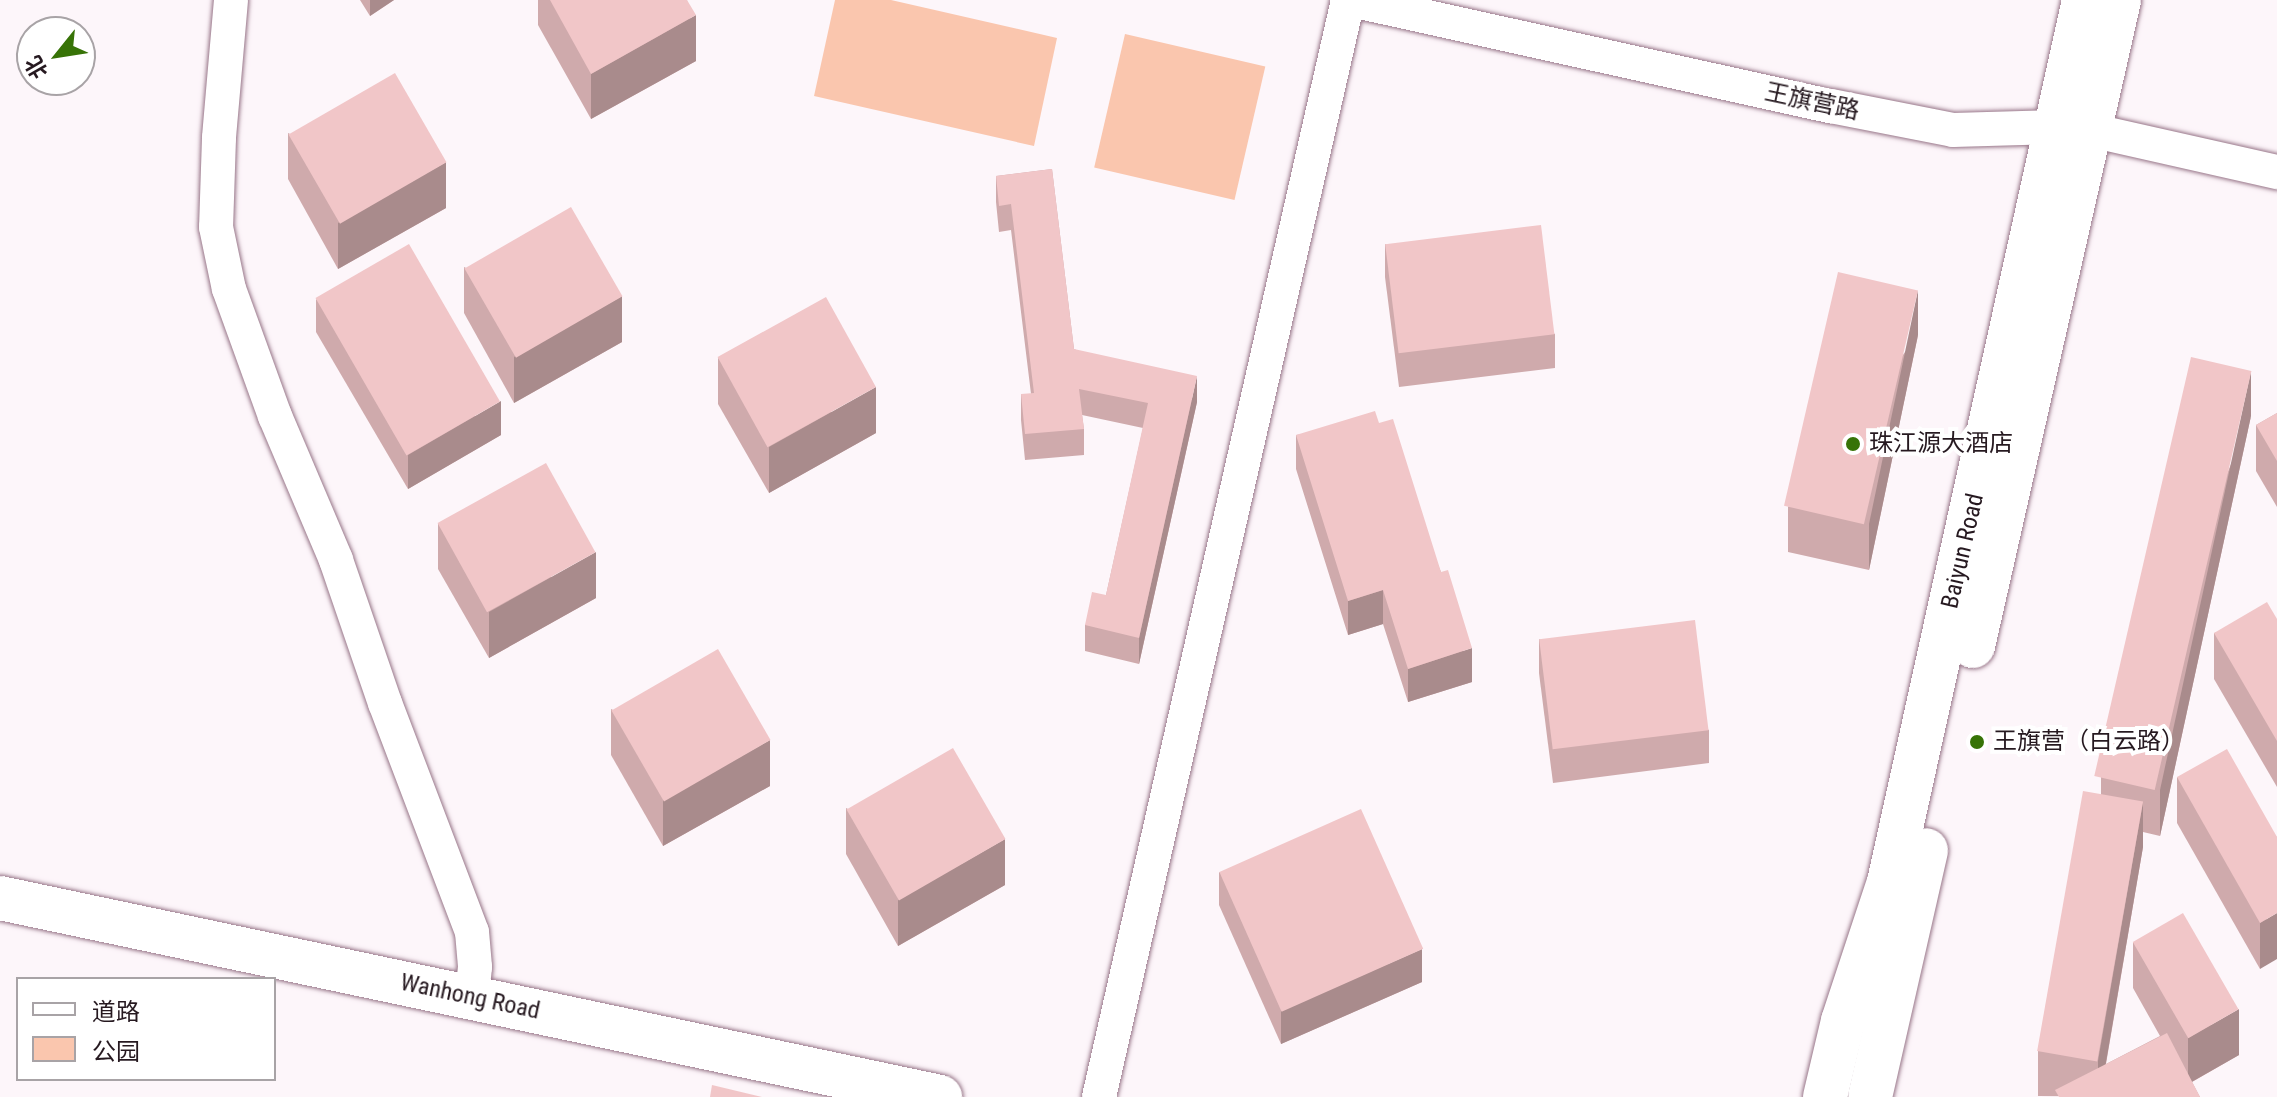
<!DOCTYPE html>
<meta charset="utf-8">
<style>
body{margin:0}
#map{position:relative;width:2277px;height:1097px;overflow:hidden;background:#fdf6fa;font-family:"Roboto Condensed","Noto Sans SC",sans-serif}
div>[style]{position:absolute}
.green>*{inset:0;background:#fac6ae;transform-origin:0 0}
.roads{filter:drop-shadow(0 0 2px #987689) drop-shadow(0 0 2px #987689)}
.minor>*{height:34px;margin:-17px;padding:0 17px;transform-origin:17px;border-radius:17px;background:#fff}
.tertiary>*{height:44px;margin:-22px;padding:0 22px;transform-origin:22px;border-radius:22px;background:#fff}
.secondary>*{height:44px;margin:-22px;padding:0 22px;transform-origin:22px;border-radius:22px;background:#fff}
.wall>*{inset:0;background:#cfaaac}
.shaded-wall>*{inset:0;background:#a98b8c}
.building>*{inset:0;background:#f1c6c8;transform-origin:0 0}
.dots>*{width:22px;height:22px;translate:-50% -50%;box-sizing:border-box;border:4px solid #fff;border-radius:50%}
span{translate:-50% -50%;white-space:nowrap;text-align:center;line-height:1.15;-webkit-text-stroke:8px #fff;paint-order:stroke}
.street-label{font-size:24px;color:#261920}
.poi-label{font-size:24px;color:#261920}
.left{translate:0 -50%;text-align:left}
.legend{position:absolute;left:16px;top:977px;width:260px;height:104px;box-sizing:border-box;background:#fff;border:2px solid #a8a3a6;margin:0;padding:10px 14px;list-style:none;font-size:24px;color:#261920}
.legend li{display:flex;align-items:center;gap:16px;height:40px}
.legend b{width:40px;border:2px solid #a8a3a6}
.north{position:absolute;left:16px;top:16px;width:80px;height:80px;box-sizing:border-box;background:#fff;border:2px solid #a8a3a6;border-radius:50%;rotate:240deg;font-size:22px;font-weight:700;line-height:32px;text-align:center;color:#261920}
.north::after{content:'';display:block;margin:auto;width:28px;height:36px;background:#377307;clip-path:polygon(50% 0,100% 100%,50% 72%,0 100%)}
</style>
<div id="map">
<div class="green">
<i style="clip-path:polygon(835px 0,891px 0,1057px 38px,1034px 146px,814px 96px)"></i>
<i style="left:1125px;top:34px;width:144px;height:137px;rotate:13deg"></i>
</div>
<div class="roads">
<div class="minor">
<i style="left:231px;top:0;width:139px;rotate:95deg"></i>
<i style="left:219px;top:138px;width:89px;rotate:91.9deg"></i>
<i style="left:216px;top:227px;width:63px;rotate:78.2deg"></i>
<i style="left:229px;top:289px;width:135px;rotate:70.1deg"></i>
<i style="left:275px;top:416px;width:156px;rotate:67deg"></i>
<i style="left:336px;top:560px;width:151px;rotate:71.1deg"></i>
<i style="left:385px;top:703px;width:245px;rotate:69.2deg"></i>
<i style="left:472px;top:932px;width:35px;rotate:85deg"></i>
<i style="left:475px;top:967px;width:30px;rotate:96deg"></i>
<i style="left:1351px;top:0;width:492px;rotate:12.5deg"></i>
<i style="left:1831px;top:106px;width:124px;rotate:11.1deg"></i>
<i style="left:1953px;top:130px;width:104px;rotate:-1.7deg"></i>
<i style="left:2057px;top:127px;width:33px;rotate:5deg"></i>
<i style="left:2090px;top:130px;width:192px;rotate:12.7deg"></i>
<i style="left:1099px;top:1097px;width:1125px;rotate:-77.21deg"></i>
</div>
<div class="tertiary">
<i style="left:0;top:898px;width:961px;rotate:11.95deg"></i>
</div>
<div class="secondary">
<i style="left:1973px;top:646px;width:662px;rotate:-77.26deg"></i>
<i style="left:1825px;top:1097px;width:78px;rotate:-76.7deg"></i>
<i style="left:1843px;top:1021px;width:146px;rotate:-71.7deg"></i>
<i style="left:1889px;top:882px;width:903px;rotate:-77.53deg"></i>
<i style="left:1870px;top:1097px;width:253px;rotate:-77.2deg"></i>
</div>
</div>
<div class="wall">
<i style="clip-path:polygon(360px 0,394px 0,370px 16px)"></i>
<i style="clip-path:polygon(538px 0,687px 0,696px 61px,591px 119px,538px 25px)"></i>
<i style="clip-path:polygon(288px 133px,446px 208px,338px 269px,288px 179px)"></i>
<i style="clip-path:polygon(1052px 169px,1074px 349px,1197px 402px,1139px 664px,1085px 651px,1085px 625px,1106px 595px,1143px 428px,1082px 415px,1084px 429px,1084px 455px,1025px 460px,1021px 420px,1021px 394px,1031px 394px,1011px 230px,999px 232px,996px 202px,996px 176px)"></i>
<i style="clip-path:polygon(1385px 244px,1555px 334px,1555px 368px,1399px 387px,1385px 277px)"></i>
<i style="clip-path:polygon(464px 267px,622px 342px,514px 403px,464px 313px)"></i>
<i style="clip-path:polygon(316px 299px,501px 435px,408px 489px,316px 332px)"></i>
<i style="clip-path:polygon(1918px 335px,1869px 570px,1788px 552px,1788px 507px)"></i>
<i style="clip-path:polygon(718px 358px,876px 433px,769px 493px,718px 404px)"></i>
<i style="clip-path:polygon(2277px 413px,2277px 507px,2256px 471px,2256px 425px)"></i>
<i style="clip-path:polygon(2251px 416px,2160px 836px,2143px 832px,2143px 847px,2106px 1064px,2160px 1036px,2133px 988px,2133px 942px,2239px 1055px,2192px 1082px,2200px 1097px,2038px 1096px,2038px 1051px,2101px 794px,2101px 777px)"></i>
<i style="clip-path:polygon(1379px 423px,1441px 572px,1472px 682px,1408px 702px,1383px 624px,1348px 635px,1296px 469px,1296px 435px)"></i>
<i style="clip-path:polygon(438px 523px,596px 598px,489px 658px,438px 569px)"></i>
<i style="clip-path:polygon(2277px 619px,2277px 787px,2214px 679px,2214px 633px)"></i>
<i style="clip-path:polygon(1539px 639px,1709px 730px,1709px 763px,1553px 783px,1539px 673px)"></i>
<i style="clip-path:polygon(611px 709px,770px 786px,663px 846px,611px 755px)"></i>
<i style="clip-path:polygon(2177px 777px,2277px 837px,2260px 969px,2177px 823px)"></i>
<i style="clip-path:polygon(846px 808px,1005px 885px,898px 946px,846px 854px)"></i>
<i style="clip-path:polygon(1219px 872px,1422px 982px,1281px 1044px,1219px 905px)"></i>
</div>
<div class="shaded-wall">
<i style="clip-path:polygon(370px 0,394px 0,370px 16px)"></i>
<i style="clip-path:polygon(696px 15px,696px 61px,591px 119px,591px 74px)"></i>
<i style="clip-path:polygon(446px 162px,446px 208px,338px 269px,338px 223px)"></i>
<i style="clip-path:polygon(1918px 290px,1918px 335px,1869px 570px,1869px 524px)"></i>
<i style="clip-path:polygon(622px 296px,622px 342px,514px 403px,514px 357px)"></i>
<i style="clip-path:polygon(2251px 371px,2251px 416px,2160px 836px,2160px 790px)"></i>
<i style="clip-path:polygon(1197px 376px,1197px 402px,1139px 664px,1139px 638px)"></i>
<i style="clip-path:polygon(876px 387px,876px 433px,769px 493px,769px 447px)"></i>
<i style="clip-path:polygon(501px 401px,501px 435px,408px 489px,408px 455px)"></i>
<i style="clip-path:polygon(596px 552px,596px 598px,489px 658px,489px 612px)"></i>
<i style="clip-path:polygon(1383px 590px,1383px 624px,1348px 635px,1348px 601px)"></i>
<i style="clip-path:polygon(1472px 648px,1472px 682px,1408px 702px,1408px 669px)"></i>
<i style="clip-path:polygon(770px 740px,770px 786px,663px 846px,663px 800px)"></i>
<i style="clip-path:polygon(2143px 802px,2143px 847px,2100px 1097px,2098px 1097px,2098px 1061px)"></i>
<i style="clip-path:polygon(1005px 839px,1005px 885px,898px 946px,898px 900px)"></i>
<i style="clip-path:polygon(2277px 913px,2277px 959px,2260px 969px,2260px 923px)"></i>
<i style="clip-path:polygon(1422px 949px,1422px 982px,1281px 1044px,1281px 1011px)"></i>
<i style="clip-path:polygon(2239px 1009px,2239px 1055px,2188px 1084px,2188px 1038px)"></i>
</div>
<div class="building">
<i style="clip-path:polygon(550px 0,687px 0,696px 15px,591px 74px)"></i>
<i style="left:395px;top:73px;width:103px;height:123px;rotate:60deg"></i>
<i style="clip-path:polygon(1052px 169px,1074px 349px,1197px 376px,1139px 638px,1085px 625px,1092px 592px,1106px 595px,1148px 403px,1079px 389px,1084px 429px,1025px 434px,1021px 394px,1034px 393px,1011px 204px,999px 206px,996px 176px)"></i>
<i style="left:571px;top:207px;width:103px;height:123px;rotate:60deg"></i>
<i style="left:1541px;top:225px;width:110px;height:157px;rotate:83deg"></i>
<i style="left:409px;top:244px;width:182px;height:108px;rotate:60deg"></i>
<i style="left:1838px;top:272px;width:82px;height:240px;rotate:13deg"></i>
<i style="left:826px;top:297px;width:103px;height:124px;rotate:61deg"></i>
<i style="left:2191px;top:357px;width:62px;height:430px;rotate:13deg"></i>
<i style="clip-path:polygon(1375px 411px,1379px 423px,1393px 419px,1441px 572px,1448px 570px,1472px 648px,1408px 669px,1383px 590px,1348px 601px,1296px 435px)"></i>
<i style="clip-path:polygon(2277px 413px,2277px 461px,2256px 425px)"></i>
<i style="left:546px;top:463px;width:102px;height:124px;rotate:61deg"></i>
<i style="clip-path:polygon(2267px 602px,2277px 619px,2277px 741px,2214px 633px)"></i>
<i style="left:1695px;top:620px;width:111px;height:157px;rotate:83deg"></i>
<i style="left:718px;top:649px;width:105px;height:123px;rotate:60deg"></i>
<i style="left:953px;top:748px;width:105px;height:123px;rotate:60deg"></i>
<i style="clip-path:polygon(2227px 749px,2277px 837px,2277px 913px,2260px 923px,2177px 777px)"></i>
<i style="left:2083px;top:791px;width:61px;height:264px;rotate:10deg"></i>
<i style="left:1361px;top:809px;width:153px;height:155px;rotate:66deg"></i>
<i style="left:2183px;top:913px;width:111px;height:58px;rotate:60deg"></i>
<i style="clip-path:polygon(2167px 1033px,2200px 1097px,2059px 1097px,2055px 1090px)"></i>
<i style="clip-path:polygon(712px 1085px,762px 1097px,710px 1097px)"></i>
</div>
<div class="dots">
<i style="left:1853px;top:444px;background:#377307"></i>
<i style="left:1977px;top:742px;background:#377307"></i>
</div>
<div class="street-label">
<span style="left:1812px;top:102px;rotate:12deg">王旗营路</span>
<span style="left:1963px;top:551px;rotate:-77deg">Baiyun Road</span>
<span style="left:470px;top:997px;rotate:12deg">Wanhong Road</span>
</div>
<div class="poi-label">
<span class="left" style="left:1869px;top:444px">珠江源大酒店</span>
<span class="left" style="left:1993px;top:742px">王旗营（白云路）</span>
</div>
<ul class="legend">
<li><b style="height:10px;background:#fff"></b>道路</li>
<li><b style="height:22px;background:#fac6ae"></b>公园</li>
</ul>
<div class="north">北</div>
</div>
